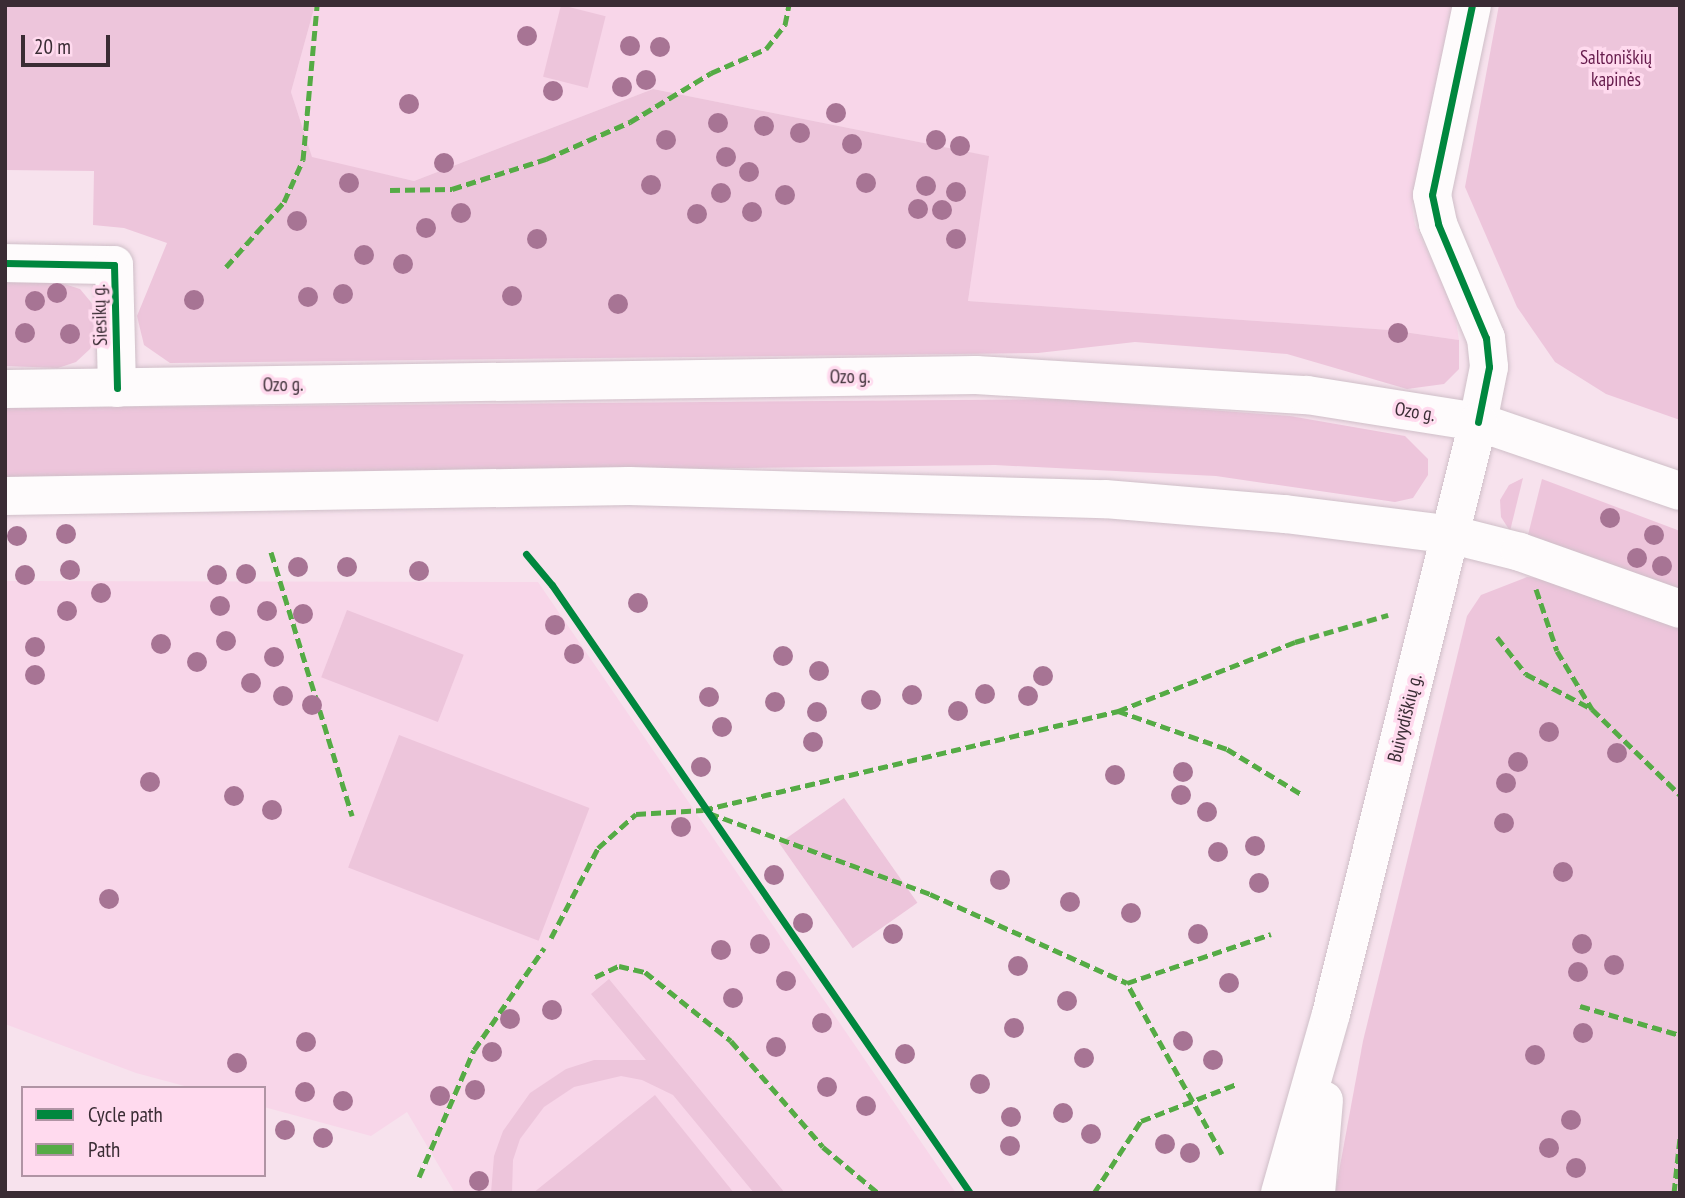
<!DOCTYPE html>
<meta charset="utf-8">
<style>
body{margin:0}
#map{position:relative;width:1685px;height:1198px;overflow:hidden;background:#f7e2ed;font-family:"PT Sans Narrow",sans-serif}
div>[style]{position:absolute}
.built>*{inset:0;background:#f8d6e9}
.green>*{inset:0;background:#edc5db;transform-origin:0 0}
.roads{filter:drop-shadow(0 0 2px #cfbfc8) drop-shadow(0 0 2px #cfbfc8)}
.minor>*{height:38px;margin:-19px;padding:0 19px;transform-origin:19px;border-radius:19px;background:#fefbfc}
.major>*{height:38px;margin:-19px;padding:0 19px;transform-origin:19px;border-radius:19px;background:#fefbfc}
.quiet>*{height:5px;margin-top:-2.5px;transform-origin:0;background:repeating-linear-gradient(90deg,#55ab45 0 10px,transparent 0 15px)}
.cycleway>*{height:7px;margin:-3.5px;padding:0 3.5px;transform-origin:3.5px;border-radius:3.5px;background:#00873e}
.trees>*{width:20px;height:20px;margin:-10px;border-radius:50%;background:#a77494}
span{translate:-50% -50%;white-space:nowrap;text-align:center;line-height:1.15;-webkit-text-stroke:7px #ffdaee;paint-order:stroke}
.park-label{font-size:19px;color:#651a4b}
.street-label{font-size:19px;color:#3a2c34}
.frame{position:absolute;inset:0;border:7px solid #3a2c34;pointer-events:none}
.legend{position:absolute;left:21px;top:1086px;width:245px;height:91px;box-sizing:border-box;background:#ffdaee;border:2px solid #b094a4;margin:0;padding:9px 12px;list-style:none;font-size:21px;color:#3a2c34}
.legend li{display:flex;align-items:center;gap:14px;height:35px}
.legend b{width:35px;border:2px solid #b094a4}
.scale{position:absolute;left:21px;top:35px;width:89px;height:32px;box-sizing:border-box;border:4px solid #3a2c34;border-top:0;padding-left:9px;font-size:21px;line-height:24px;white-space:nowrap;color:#3a2c34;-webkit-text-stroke:5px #ffdaee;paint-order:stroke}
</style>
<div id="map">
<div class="built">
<i style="clip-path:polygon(315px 5px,1457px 5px,1412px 205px,1415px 225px,1454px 309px,1459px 340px,1390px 330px,968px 301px,988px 156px,653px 89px,414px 181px,312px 158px,291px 92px)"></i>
<i style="clip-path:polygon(5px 581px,538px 582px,956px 1193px,455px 1193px,407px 1112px,371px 1136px,264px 1107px,264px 1088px,192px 1088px,136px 1073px,5px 1024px)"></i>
</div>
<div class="green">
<i style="clip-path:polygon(5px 5px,315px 5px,291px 92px,312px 157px,414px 181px,653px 89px,989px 156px,968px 301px,1390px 330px,1459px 340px,1459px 369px,1444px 384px,1407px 389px,1287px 354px,1135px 342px,1038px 353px,170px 363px,144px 345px,137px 316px,167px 243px,124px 228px,93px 225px,94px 171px,5px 170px)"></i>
<i style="left:561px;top:5px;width:46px;height:74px;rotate:14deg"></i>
<i style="clip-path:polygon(1499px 5px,1680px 5px,1680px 420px,1606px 394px,1555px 362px,1517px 307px,1465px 187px)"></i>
<i style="clip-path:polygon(55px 281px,80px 289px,95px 307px,98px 329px,90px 349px,76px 362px,58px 368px,5px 366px,5px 282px)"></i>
<i style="clip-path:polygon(1066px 399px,1290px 416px,1405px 436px,1428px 459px,1428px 475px,1413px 498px,1395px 502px,1216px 476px,995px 465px,5px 477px,5px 408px)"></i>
<i style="clip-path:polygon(1523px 478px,1510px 531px,1501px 517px,1500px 500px,1509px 485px)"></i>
<i style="clip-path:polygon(1542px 479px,1680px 531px,1680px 596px,1527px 539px)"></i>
<i style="clip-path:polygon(1527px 577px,1551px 579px,1680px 627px,1680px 1193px,1335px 1193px,1363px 1041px,1467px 616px,1481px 595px)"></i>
<i style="left:347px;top:610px;width:125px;height:72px;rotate:21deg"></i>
<i style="left:399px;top:735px;width:204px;height:142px;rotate:21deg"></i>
<i style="left:844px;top:798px;width:128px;height:79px;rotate:55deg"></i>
<i style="clip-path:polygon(609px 979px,785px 1193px,754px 1193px,673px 1095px,642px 1080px,621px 1076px,574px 1087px,544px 1107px,520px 1139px,513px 1160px,512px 1193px,491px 1193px,494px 1156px,503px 1131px,530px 1093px,566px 1069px,594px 1060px,646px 1060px,591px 994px)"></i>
<i style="clip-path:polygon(655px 1095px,734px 1193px,533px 1193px)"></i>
</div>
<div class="roads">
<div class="minor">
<i style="left:1472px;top:5px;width:194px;rotate:101.9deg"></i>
<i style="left:1432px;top:195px;width:30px;rotate:78deg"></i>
<i style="left:1438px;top:224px;width:124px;rotate:67.2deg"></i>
<i style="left:1486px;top:338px;width:29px;rotate:84deg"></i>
<i style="left:1489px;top:367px;width:56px;rotate:101.3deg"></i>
<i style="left:5px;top:263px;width:109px;rotate:1.1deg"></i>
<i style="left:114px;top:265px;width:123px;rotate:88.6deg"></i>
</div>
<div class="major">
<i style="left:5px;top:389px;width:971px;rotate:-0.83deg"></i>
<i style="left:976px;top:375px;width:332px;rotate:3.5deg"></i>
<i style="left:1307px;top:395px;width:173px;rotate:9deg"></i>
<i style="left:1478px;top:422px;width:213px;rotate:18.9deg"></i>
<i style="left:5px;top:496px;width:624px;rotate:-0.92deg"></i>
<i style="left:629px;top:486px;width:476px;rotate:1.6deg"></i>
<i style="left:1105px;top:499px;width:181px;rotate:4.8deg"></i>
<i style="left:1285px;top:514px;width:169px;rotate:7.1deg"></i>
<i style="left:1453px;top:535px;width:69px;rotate:14.2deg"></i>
<i style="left:1520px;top:552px;width:170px;rotate:19.6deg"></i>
<i style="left:1280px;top:1193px;width:186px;rotate:-74.1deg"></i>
<i style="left:1331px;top:1014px;width:610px;rotate:-76.05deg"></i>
<i style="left:1316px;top:1193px;width:93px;rotate:-85.1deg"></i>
</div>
</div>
<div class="quiet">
<i style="left:390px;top:190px;width:62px;rotate:-0.9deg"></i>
<i style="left:452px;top:189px;width:99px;rotate:-17.7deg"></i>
<i style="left:546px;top:159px;width:92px;rotate:-23.8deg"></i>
<i style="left:630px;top:122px;width:95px;rotate:-31.2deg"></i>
<i style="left:711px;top:73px;width:60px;rotate:-23.6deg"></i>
<i style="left:766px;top:49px;width:31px;rotate:-52deg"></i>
<i style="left:785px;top:25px;width:20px;rotate:-79deg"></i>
<i style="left:226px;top:267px;width:87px;rotate:-48.3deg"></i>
<i style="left:284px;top:202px;width:46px;rotate:-65.7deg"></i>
<i style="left:303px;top:160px;width:156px;rotate:-84.8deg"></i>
<i style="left:271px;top:552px;width:276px;rotate:72.9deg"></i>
<i style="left:1536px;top:589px;width:65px;rotate:71.3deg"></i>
<i style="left:1557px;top:651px;width:68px;rotate:58.9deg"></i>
<i style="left:1592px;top:709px;width:123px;rotate:44.3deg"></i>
<i style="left:1497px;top:637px;width:47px;rotate:51.9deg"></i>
<i style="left:1526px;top:674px;width:75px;rotate:27.9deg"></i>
<i style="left:1118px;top:711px;width:115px;rotate:19.2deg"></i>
<i style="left:1227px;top:749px;width:87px;rotate:31.3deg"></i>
<i style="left:709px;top:813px;width:235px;rotate:20.1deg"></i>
<i style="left:930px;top:894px;width:216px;rotate:24.3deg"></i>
<i style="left:551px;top:938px;width:102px;rotate:-62.4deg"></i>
<i style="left:598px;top:848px;width:51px;rotate:-41.8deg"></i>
<i style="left:636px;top:814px;width:67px;rotate:-3.4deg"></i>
<i style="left:703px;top:810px;width:427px;rotate:-13.4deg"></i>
<i style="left:1118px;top:711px;width:190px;rotate:-21.3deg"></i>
<i style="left:1295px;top:642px;width:97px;rotate:-16.2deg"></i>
<i style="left:595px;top:977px;width:26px;rotate:-25deg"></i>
<i style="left:619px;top:966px;width:27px;rotate:13deg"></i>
<i style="left:645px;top:972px;width:110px;rotate:38.7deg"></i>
<i style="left:731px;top:1041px;width:140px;rotate:49deg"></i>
<i style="left:823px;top:1147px;width:72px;rotate:39.9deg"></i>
<i style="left:1580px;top:1006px;width:104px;rotate:16.2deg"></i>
<i style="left:1222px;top:1154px;width:196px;rotate:-119.1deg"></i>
<i style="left:1127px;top:983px;width:152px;rotate:-18.8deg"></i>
<i style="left:419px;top:1177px;width:138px;rotate:-66.6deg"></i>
<i style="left:474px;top:1050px;width:124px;rotate:-55.5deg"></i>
<i style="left:1094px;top:1193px;width:86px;rotate:-56.9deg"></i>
<i style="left:1141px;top:1121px;width:103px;rotate:-21.1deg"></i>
<i style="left:1674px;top:1193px;width:55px;rotate:-83.8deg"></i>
</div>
<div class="cycleway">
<i style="left:1472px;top:5px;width:194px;rotate:101.9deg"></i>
<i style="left:1432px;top:195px;width:30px;rotate:78deg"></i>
<i style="left:1438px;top:224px;width:124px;rotate:67.2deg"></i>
<i style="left:1486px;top:338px;width:29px;rotate:84deg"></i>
<i style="left:1489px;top:367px;width:56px;rotate:101.3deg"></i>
<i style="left:5px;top:263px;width:109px;rotate:1.1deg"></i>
<i style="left:114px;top:265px;width:123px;rotate:88.6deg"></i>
<i style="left:526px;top:554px;width:40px;rotate:50deg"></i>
<i style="left:552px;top:585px;width:738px;rotate:55.49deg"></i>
</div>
<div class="trees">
<i style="left:527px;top:36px"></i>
<i style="left:630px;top:46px"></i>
<i style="left:660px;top:47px"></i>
<i style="left:646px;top:80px"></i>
<i style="left:622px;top:87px"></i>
<i style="left:553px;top:91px"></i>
<i style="left:409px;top:104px"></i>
<i style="left:836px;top:113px"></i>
<i style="left:718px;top:123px"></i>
<i style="left:764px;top:126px"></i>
<i style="left:800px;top:133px"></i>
<i style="left:666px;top:140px"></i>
<i style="left:936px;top:140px"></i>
<i style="left:852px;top:144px"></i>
<i style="left:960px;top:146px"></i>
<i style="left:726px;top:157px"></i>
<i style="left:444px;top:163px"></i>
<i style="left:749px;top:172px"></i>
<i style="left:349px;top:183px"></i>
<i style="left:866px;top:183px"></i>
<i style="left:651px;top:185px"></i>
<i style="left:926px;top:186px"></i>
<i style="left:956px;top:192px"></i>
<i style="left:721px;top:193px"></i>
<i style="left:785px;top:195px"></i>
<i style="left:918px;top:209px"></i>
<i style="left:942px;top:210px"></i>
<i style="left:752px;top:212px"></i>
<i style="left:461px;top:213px"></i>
<i style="left:697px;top:214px"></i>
<i style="left:297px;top:221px"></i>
<i style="left:426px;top:228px"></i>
<i style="left:537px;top:239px"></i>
<i style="left:956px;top:239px"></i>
<i style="left:364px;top:255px"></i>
<i style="left:403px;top:264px"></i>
<i style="left:57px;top:293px"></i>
<i style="left:343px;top:294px"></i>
<i style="left:512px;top:296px"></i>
<i style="left:308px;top:297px"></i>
<i style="left:194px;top:300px"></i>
<i style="left:35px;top:301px"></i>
<i style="left:618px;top:304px"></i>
<i style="left:25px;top:333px"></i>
<i style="left:1398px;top:333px"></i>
<i style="left:70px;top:334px"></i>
<i style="left:1610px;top:518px"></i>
<i style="left:66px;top:534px"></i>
<i style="left:1654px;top:535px"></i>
<i style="left:17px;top:536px"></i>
<i style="left:1637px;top:558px"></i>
<i style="left:1662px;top:566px"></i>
<i style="left:298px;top:567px"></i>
<i style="left:347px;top:567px"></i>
<i style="left:70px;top:570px"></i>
<i style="left:419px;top:571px"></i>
<i style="left:246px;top:574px"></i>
<i style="left:25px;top:575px"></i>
<i style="left:217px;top:575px"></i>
<i style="left:101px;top:593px"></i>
<i style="left:638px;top:603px"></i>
<i style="left:220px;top:606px"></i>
<i style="left:67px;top:611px"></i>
<i style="left:267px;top:611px"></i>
<i style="left:303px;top:614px"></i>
<i style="left:555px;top:625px"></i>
<i style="left:226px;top:641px"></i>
<i style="left:161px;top:644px"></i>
<i style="left:35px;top:647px"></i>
<i style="left:574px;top:654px"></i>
<i style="left:783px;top:656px"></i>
<i style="left:274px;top:657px"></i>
<i style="left:197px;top:662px"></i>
<i style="left:819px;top:671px"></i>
<i style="left:35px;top:675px"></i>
<i style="left:1043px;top:676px"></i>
<i style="left:251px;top:683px"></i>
<i style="left:985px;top:694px"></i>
<i style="left:912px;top:695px"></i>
<i style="left:283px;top:696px"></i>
<i style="left:1028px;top:696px"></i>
<i style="left:709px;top:697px"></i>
<i style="left:871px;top:700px"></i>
<i style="left:775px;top:702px"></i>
<i style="left:312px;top:705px"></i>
<i style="left:958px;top:711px"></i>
<i style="left:817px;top:712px"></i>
<i style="left:722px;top:727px"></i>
<i style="left:1549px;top:732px"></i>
<i style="left:813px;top:742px"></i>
<i style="left:1617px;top:753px"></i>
<i style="left:1518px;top:762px"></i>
<i style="left:701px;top:767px"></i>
<i style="left:1183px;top:772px"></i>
<i style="left:1115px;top:775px"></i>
<i style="left:150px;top:782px"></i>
<i style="left:1506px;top:783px"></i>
<i style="left:1181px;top:795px"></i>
<i style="left:234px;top:796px"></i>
<i style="left:272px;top:810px"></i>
<i style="left:1207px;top:812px"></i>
<i style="left:1504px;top:823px"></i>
<i style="left:681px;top:827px"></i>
<i style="left:1255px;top:846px"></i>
<i style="left:1218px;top:852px"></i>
<i style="left:1563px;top:872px"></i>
<i style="left:774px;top:875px"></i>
<i style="left:1000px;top:880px"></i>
<i style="left:1259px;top:883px"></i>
<i style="left:109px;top:899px"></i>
<i style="left:1070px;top:902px"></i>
<i style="left:1131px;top:913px"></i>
<i style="left:803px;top:923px"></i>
<i style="left:893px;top:934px"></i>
<i style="left:1198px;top:934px"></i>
<i style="left:760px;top:944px"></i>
<i style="left:1582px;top:944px"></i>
<i style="left:721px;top:950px"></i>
<i style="left:1614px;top:965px"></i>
<i style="left:1018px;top:966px"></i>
<i style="left:1578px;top:972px"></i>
<i style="left:786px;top:981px"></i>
<i style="left:1229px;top:983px"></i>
<i style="left:733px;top:998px"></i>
<i style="left:1067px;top:1001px"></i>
<i style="left:552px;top:1010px"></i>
<i style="left:510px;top:1019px"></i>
<i style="left:822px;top:1023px"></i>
<i style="left:1014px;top:1028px"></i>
<i style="left:1583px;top:1033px"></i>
<i style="left:1183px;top:1041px"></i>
<i style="left:306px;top:1042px"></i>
<i style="left:776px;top:1047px"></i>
<i style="left:492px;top:1052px"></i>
<i style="left:905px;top:1054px"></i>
<i style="left:1535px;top:1055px"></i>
<i style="left:1084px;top:1058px"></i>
<i style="left:1213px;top:1060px"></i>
<i style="left:237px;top:1063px"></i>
<i style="left:980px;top:1084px"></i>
<i style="left:827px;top:1087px"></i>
<i style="left:475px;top:1090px"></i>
<i style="left:305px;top:1092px"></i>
<i style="left:440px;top:1096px"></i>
<i style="left:343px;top:1101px"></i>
<i style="left:866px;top:1106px"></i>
<i style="left:1063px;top:1113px"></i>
<i style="left:1011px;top:1117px"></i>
<i style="left:1571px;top:1120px"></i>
<i style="left:285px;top:1130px"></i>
<i style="left:1091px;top:1134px"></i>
<i style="left:323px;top:1138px"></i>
<i style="left:1165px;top:1144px"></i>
<i style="left:1010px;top:1146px"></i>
<i style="left:1549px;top:1148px"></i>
<i style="left:1190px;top:1153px"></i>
<i style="left:1576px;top:1168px"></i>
<i style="left:479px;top:1181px"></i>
</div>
<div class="park-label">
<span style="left:1616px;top:69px">Saltoniškių<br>kapinės</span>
</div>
<div class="street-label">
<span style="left:100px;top:315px;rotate:-92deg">Siesikų g.</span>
<span style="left:850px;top:377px;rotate:-1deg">Ozo g.</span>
<span style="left:283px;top:385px;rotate:-1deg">Ozo g.</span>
<span style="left:1415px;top:412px;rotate:9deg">Ozo g.</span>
<span style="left:1405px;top:718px;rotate:-76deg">Buivydiškių g.</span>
</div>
<div class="frame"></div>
<ul class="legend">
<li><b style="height:9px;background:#00873e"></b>Cycle path</li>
<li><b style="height:9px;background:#55ab45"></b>Path</li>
</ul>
<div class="scale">20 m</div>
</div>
